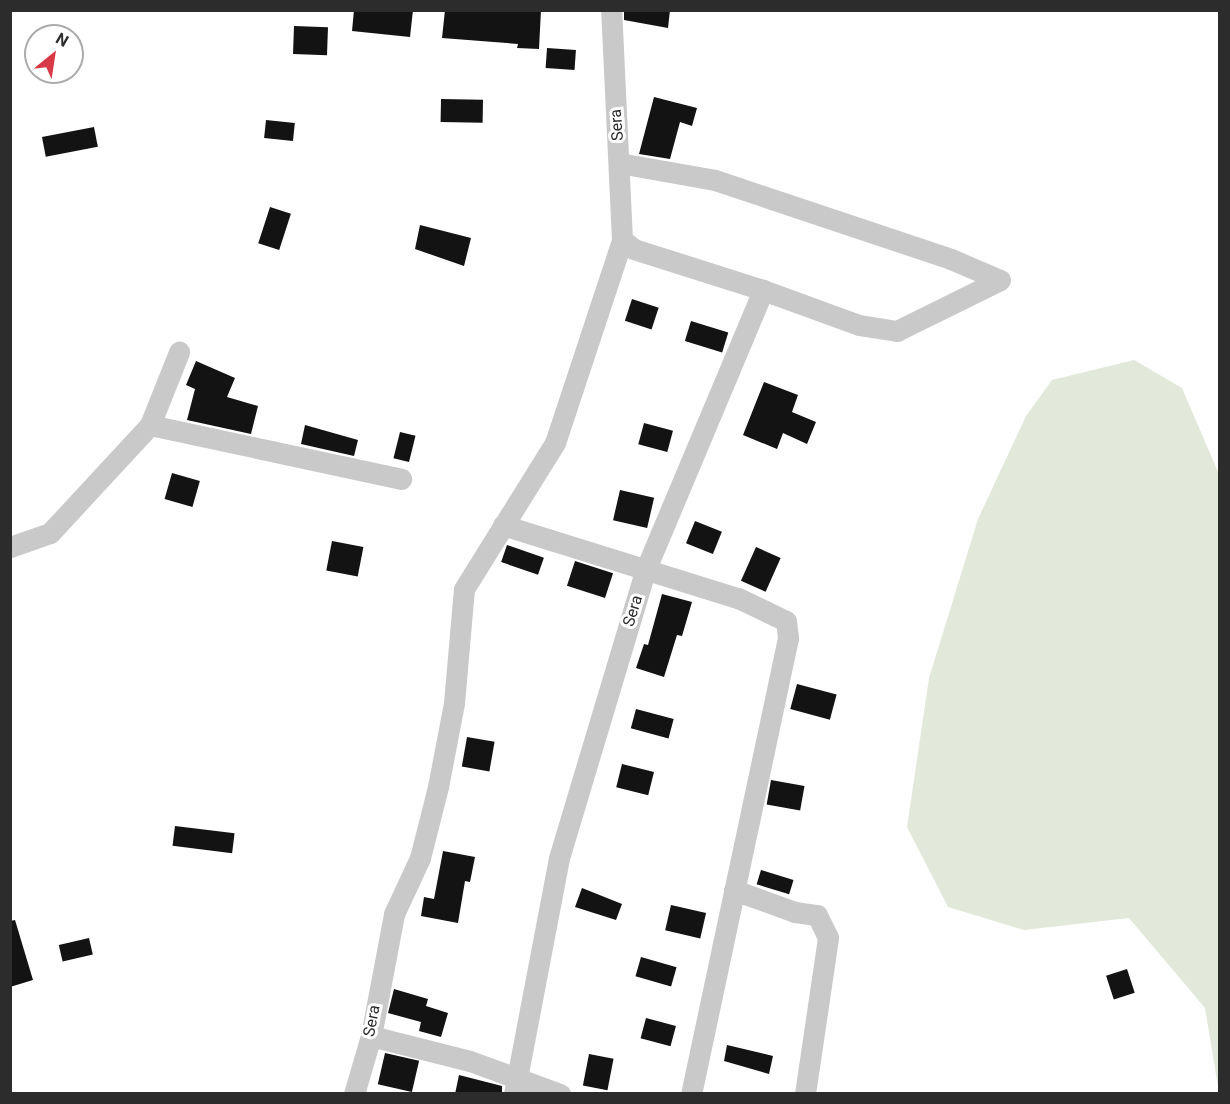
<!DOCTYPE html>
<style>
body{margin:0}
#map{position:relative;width:1230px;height:1104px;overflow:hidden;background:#fff;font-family:Roboto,sans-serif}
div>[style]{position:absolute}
.green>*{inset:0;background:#e2e9da}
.building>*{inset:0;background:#131313;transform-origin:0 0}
.street>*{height:21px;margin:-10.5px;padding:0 10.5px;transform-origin:10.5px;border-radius:10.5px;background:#c9c9c9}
span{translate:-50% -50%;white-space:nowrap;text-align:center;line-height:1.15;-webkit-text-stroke:6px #fff;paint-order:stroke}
.street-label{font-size:16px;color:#2c2c2c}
.frame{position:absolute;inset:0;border:12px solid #2c2c2c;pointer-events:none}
.north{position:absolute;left:24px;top:24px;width:60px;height:60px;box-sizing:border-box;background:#fff;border:2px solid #ababab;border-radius:50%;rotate:30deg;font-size:16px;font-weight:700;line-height:24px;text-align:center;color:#2c2c2c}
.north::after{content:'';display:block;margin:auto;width:21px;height:27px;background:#d83946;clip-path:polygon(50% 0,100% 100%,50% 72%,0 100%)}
</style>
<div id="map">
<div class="green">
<i style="clip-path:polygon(1134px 360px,1182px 388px,1219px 474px,1219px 1093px,1205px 1008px,1129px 918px,1024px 930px,948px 907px,907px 827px,929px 678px,978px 519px,1026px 416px,1052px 380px)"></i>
</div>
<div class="building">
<i style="clip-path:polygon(354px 10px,413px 10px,410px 37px,352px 31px)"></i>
<i style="clip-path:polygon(445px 10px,541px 10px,539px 49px,517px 48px,518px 44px,442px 38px)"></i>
<i style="clip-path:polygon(624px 10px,670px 10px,668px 28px,624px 20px)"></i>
<i style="left:294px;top:26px;width:34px;height:28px;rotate:2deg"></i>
<i style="left:547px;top:48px;width:29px;height:20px;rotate:4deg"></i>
<i style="clip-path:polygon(654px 97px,697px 108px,692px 126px,680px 122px,670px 159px,639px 154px)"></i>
<i style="left:441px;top:99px;width:42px;height:23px;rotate:1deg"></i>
<i style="left:266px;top:120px;width:29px;height:18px;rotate:6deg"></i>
<i style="left:94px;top:127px;width:20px;height:53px;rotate:79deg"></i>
<i style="left:270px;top:207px;width:22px;height:38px;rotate:18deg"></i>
<i style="clip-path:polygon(420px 225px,471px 238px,464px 266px,415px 249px)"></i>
<i style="left:632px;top:299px;width:28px;height:23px;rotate:18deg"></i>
<i style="left:691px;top:321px;width:39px;height:21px;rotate:17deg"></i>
<i style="clip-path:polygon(196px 361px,235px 378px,227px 397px,258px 406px,251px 434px,187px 420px,195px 389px,186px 385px)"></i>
<i style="clip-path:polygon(764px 382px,798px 395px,792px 412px,816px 422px,807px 444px,783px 433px,777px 449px,743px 435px)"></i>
<i style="left:644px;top:423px;width:30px;height:22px;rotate:15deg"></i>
<i style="clip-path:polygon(305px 425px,358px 440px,354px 456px,301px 444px)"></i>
<i style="left:400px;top:432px;width:16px;height:27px;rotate:14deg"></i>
<i style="left:172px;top:473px;width:29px;height:27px;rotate:16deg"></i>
<i style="left:620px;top:490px;width:35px;height:31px;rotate:13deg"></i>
<i style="left:695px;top:521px;width:29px;height:24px;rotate:22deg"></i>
<i style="left:332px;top:541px;width:32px;height:30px;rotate:11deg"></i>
<i style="left:507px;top:545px;width:39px;height:18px;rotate:19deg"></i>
<i style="left:756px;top:547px;width:27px;height:37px;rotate:24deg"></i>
<i style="left:575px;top:561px;width:40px;height:26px;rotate:18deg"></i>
<i style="clip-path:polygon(662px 594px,692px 602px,682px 636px,677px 635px,664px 677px,636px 668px,644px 644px,648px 645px)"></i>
<i style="left:797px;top:684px;width:41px;height:26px;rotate:15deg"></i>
<i style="left:636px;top:709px;width:39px;height:20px;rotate:15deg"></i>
<i style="left:467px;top:737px;width:28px;height:30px;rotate:10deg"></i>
<i style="left:622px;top:764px;width:33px;height:24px;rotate:14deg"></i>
<i style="left:771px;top:780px;width:34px;height:25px;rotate:10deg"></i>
<i style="left:175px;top:826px;width:60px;height:20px;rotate:7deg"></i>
<i style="clip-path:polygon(443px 851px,475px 857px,470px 882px,465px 881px,458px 923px,421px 916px,424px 897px,434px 899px)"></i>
<i style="left:761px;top:870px;width:34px;height:15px;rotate:17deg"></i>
<i style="clip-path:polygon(582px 888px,622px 904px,616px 920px,575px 907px)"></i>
<i style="left:671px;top:905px;width:36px;height:26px;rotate:13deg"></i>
<i style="clip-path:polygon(15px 920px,33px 980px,10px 987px,10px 921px)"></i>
<i style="left:89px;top:938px;width:17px;height:31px;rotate:77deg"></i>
<i style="left:641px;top:957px;width:37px;height:20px;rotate:16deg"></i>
<i style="left:1127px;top:969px;width:25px;height:22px;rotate:72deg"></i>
<i style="clip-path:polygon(394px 989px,428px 999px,426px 1006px,448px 1013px,441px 1037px,419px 1031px,421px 1022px,388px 1013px)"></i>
<i style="left:646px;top:1018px;width:31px;height:21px;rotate:15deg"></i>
<i style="clip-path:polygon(727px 1045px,773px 1056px,769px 1074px,724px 1061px)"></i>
<i style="left:385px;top:1053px;width:35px;height:32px;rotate:13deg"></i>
<i style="left:589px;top:1054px;width:25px;height:32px;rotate:11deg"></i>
<i style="clip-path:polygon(459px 1075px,502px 1086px,502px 1094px,455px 1094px)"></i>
</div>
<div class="street">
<i style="left:619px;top:163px;width:97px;rotate:10deg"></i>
<i style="left:715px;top:180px;width:249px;rotate:18.5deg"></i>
<i style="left:951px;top:259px;width:53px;rotate:23.2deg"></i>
<i style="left:1000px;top:280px;width:115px;rotate:153.7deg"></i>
<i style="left:897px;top:331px;width:38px;rotate:-171deg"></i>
<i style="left:859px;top:325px;width:102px;rotate:-160deg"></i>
<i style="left:150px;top:425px;width:257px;rotate:12.1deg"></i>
<i style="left:503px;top:525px;width:246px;rotate:17.3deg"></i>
<i style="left:738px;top:598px;width:53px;rotate:25.6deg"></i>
<i style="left:786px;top:621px;width:17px;rotate:83deg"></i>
<i style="left:788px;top:638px;width:466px;rotate:102deg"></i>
<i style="left:10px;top:547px;width:42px;rotate:-19.3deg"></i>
<i style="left:50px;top:533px;width:147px;rotate:-47.2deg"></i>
<i style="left:150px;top:425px;width:79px;rotate:-68.3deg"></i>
<i style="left:734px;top:890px;width:65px;rotate:19.8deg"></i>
<i style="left:795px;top:912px;width:22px;rotate:8deg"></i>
<i style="left:817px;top:915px;width:25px;rotate:64deg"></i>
<i style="left:828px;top:938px;width:158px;rotate:98.4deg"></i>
<i style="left:371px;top:1036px;width:102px;rotate:14.2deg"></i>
<i style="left:470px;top:1061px;width:96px;rotate:20.1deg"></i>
<i style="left:354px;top:1094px;width:60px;rotate:-73.7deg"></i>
<i style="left:371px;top:1036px;width:124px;rotate:-79.3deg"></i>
<i style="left:394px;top:914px;width:62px;rotate:-65.1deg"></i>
<i style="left:420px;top:858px;width:73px;rotate:-75.8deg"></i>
<i style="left:438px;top:787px;width:86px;rotate:-79.2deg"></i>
<i style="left:454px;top:703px;width:114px;rotate:-85deg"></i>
<i style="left:464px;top:589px;width:172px;rotate:-58.1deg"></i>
<i style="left:555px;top:443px;width:214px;rotate:-71.7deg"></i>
<i style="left:622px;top:240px;width:230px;rotate:-92.7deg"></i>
<i style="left:514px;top:1094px;width:240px;rotate:-79.2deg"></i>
<i style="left:559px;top:858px;width:300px;rotate:-73.3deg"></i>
<i style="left:645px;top:571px;width:305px;rotate:-67.2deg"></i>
<i style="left:763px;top:290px;width:135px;rotate:-162.4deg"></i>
<i style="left:634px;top:249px;width:15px;rotate:-143deg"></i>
</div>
<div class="street-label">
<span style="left:617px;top:125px;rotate:-94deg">Sera</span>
<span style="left:633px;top:611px;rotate:-73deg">Sera</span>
<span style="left:372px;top:1021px;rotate:-79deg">Sera</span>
</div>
<div class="frame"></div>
<div class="north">N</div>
</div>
